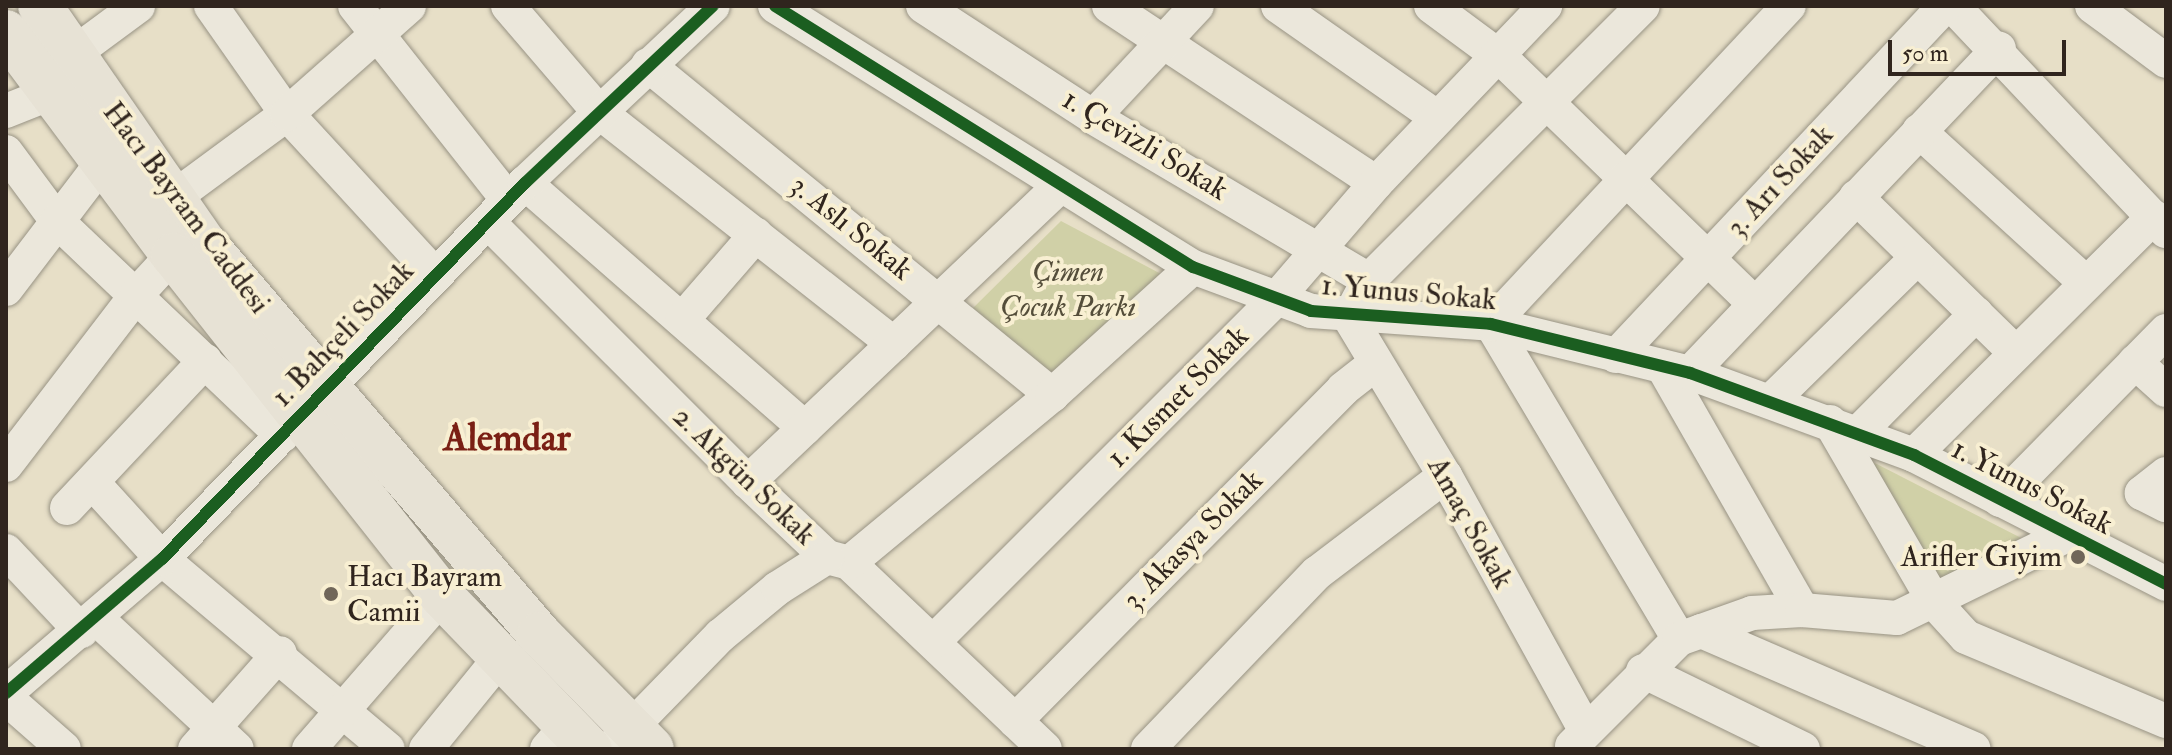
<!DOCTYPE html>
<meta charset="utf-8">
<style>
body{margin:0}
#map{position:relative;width:2172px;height:755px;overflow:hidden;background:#e7dfc7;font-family:"IM FELL Double Pica",serif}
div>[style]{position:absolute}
.green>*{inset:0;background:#d0d0a7}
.roads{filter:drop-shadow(0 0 2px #989384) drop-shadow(0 0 2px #989384)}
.minor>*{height:34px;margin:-17px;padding:0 17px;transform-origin:17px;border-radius:17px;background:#ebe7db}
.major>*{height:44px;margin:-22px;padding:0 22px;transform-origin:22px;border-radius:22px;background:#e7e2d5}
.cycleway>*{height:12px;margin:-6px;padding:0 6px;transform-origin:6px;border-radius:6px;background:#1b5e20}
.dots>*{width:22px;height:22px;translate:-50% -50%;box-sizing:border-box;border:4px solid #f8efd2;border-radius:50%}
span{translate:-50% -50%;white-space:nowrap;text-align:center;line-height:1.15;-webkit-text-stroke:8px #f8efd2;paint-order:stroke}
.street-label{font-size:30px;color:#30251e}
.park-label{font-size:30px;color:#544d3a;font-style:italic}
.poi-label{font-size:30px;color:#30251e}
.right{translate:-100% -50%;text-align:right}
.left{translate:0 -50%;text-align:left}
.district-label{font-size:38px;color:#7a1f14;font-weight:700}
.frame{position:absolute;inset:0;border:8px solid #30251e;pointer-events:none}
.scale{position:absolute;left:1888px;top:40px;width:178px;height:36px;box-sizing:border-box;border:4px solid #30251e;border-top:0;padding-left:10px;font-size:24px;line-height:28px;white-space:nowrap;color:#30251e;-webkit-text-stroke:6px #f8efd2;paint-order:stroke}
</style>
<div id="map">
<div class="green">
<i style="clip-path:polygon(1061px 221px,1163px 275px,1051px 380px,972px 309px)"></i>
<i style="clip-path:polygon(1865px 458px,2029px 542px,1945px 586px)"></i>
</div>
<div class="roads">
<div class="minor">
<i style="left:211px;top:6px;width:132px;rotate:54.9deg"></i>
<i style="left:287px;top:114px;width:219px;rotate:47.4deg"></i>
<i style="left:355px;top:6px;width:247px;rotate:51.7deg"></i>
<i style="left:508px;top:6px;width:140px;rotate:49.4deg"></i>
<i style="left:599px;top:112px;width:375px;rotate:38.2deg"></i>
<i style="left:775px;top:6px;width:493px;rotate:32deg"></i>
<i style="left:1193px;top:267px;width:126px;rotate:20.4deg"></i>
<i style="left:1311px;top:311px;width:180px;rotate:4.1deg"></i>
<i style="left:1491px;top:324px;width:205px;rotate:13.8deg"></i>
<i style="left:1690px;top:373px;width:239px;rotate:20.1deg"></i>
<i style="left:1914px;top:455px;width:283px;rotate:27.1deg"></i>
<i style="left:923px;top:6px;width:203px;rotate:33.1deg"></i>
<i style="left:1093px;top:117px;width:321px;rotate:30.6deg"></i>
<i style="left:1109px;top:6px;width:320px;rotate:33.5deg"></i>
<i style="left:1278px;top:6px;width:195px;rotate:35deg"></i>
<i style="left:1431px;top:6px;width:86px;rotate:36.5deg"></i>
<i style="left:1500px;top:57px;width:355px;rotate:44.1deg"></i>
<i style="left:1953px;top:6px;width:310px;rotate:46.6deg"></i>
<i style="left:2092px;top:6px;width:92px;rotate:36.6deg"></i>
<i style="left:73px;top:54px;width:81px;rotate:-36.4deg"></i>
<i style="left:648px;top:65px;width:522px;rotate:39.24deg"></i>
<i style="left:6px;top:111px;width:48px;rotate:-21.8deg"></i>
<i style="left:1093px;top:117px;width:152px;rotate:-46.9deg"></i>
<i style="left:1919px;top:131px;width:226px;rotate:42.3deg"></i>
<i style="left:6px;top:152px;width:86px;rotate:53.5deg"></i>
<i style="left:57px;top:221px;width:311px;rotate:43.6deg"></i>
<i style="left:525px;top:183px;width:372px;rotate:41.2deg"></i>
<i style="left:1856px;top:197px;width:223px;rotate:44.3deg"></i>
<i style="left:173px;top:198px;width:142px;rotate:-36.4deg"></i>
<i style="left:287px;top:114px;width:163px;rotate:-41.5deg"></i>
<i style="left:488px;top:222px;width:368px;rotate:45deg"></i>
<i style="left:748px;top:482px;width:109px;rotate:43.5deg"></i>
<i style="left:827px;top:557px;width:23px;rotate:15deg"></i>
<i style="left:849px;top:563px;width:270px;rotate:43.5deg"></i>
<i style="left:6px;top:289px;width:158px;rotate:-52.7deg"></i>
<i style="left:682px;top:320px;width:113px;rotate:-49deg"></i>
<i style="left:1616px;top:356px;width:480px;rotate:-46.8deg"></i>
<i style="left:2135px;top:362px;width:42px;rotate:42.1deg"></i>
<i style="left:1663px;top:367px;width:280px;rotate:60.2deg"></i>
<i style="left:1690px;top:373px;width:448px;rotate:-46.4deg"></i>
<i style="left:1772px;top:400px;width:204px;rotate:-44.4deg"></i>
<i style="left:1830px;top:422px;width:209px;rotate:59.9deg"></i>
<i style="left:1935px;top:603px;width:46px;rotate:47.6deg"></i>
<i style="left:1966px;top:637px;width:217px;rotate:22.8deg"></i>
<i style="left:1858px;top:433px;width:168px;rotate:-45.2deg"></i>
<i style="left:1914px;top:455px;width:338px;rotate:-44.8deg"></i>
<i style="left:6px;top:465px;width:215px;rotate:-52.5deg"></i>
<i style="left:137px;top:294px;width:53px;rotate:-47.3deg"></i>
<i style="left:2166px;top:474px;width:31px;rotate:142deg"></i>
<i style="left:2142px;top:493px;width:27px;rotate:27deg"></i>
<i style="left:92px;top:482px;width:104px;rotate:47.7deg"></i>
<i style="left:162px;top:559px;width:295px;rotate:40.1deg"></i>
<i style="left:748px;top:482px;width:429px;rotate:-43.5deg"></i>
<i style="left:2000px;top:500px;width:237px;rotate:-45.5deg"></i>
<i style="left:67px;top:508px;width:202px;rotate:-46.8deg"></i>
<i style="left:6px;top:551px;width:110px;rotate:46.8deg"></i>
<i style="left:849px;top:563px;width:264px;rotate:-39.6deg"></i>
<i style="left:1052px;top:395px;width:190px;rotate:-42.2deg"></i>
<i style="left:96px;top:618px;width:192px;rotate:42.9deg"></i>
<i style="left:1701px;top:631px;width:297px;rotate:23.4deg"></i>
<i style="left:1679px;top:639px;width:367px;rotate:-120.8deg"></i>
<i style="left:1491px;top:324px;width:436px;rotate:-46.9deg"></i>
<i style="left:934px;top:641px;width:484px;rotate:-45deg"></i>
<i style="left:1276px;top:299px;width:153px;rotate:-49.2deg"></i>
<i style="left:1376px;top:183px;width:245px;rotate:-46.3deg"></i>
<i style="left:1643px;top:671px;width:178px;rotate:26deg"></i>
<i style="left:6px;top:693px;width:206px;rotate:-40.7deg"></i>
<i style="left:162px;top:559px;width:523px;rotate:-46.01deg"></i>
<i style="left:525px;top:183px;width:258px;rotate:-43.3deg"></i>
<i style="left:6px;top:698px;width:77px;rotate:41.3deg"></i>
<i style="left:1015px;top:721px;width:467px;rotate:-45.3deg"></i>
<i style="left:1343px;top:389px;width:41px;rotate:-38deg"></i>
<i style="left:1586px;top:731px;width:291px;rotate:-118.9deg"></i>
<i style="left:1445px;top:476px;width:186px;rotate:-121.1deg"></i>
<i style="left:1349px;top:317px;width:42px;rotate:-61.6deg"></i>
<i style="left:1369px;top:280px;width:387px;rotate:-45deg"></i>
<i style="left:1572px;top:746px;width:151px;rotate:-45deg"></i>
<i style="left:1679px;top:639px;width:77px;rotate:-19.6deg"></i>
<i style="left:1752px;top:613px;width:50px;rotate:-3.4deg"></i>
<i style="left:1802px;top:610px;width:95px;rotate:4.8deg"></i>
<i style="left:1897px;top:618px;width:189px;rotate:-26deg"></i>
<i style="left:195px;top:749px;width:128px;rotate:-48.5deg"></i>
<i style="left:309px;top:749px;width:203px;rotate:-49deg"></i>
<i style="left:426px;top:749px;width:117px;rotate:-50.9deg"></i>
<i style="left:547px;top:749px;width:30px;rotate:-49deg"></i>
<i style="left:610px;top:749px;width:158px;rotate:-45.8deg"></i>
<i style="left:720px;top:636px;width:75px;rotate:-39.6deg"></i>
<i style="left:778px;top:588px;width:58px;rotate:-32.3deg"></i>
<i style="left:1148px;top:749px;width:244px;rotate:-46.2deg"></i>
<i style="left:1317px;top:573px;width:161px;rotate:-37.2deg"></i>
</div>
<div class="major">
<i style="left:40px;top:6px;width:290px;rotate:55.3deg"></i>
<i style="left:205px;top:244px;width:513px;rotate:49.42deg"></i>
<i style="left:539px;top:634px;width:161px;rotate:45.5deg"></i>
<i style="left:6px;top:32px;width:279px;rotate:53.2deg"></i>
<i style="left:173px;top:255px;width:434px;rotate:51.7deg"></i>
<i style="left:442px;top:596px;width:213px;rotate:46deg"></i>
</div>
</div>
<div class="cycleway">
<i style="left:775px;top:6px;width:493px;rotate:32deg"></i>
<i style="left:1193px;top:267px;width:126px;rotate:20.4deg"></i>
<i style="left:1311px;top:311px;width:180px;rotate:4.1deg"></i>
<i style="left:1491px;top:324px;width:205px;rotate:13.8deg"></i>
<i style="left:1690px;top:373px;width:239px;rotate:20.1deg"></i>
<i style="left:1914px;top:455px;width:283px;rotate:27.1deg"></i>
<i style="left:6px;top:693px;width:206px;rotate:-40.7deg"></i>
<i style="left:162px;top:559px;width:523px;rotate:-46.01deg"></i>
<i style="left:525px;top:183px;width:258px;rotate:-43.3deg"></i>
</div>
<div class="dots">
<i style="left:2078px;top:557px;background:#706659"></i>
<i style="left:331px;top:594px;background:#706659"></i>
</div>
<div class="street-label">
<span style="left:1145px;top:145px;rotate:31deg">1. Çevizli Sokak</span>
<span style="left:1780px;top:181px;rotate:-47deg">3. Arı Sokak</span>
<span style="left:186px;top:208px;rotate:53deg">Hacı Bayram Caddesi</span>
<span style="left:851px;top:228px;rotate:39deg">3. Aslı Sokak</span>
<span style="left:1409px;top:293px;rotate:5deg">1. Yunus Sokak</span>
<span style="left:343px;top:334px;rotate:-46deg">1. Bahçeli Sokak</span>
<span style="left:1178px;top:397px;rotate:-45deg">1. Kısmet Sokak</span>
<span style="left:744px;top:476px;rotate:44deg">2. Akgün Sokak</span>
<span style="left:2032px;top:487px;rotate:27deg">1. Yunus Sokak</span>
<span style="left:1470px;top:523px;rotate:61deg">Amaç Sokak</span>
<span style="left:1193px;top:540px;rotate:-45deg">3. Akasya Sokak</span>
</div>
<div class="park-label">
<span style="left:1068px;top:289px">Çimen<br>Çocuk Parkı</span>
</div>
<div class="poi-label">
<span class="right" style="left:2062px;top:557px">Arifler Giyim</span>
<span class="left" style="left:347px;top:594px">Hacı Bayram<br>Camii</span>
</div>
<div class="district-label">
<span style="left:507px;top:439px">Alemdar</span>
</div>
<div class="frame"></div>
<div class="scale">50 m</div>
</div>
